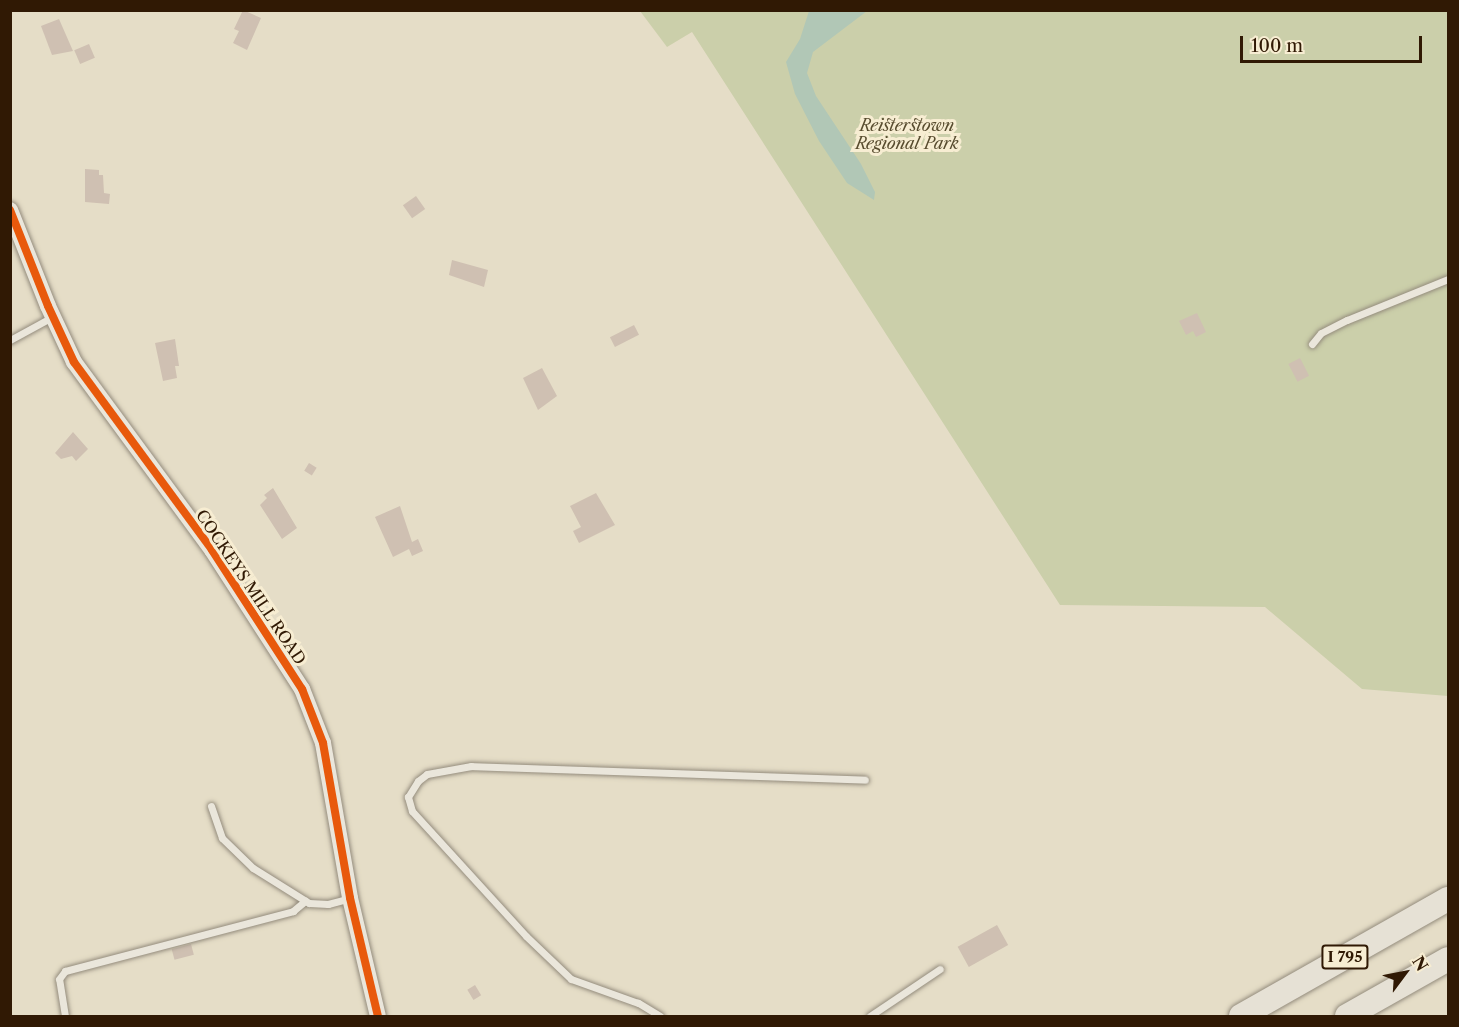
<!DOCTYPE html>
<style>
body{margin:0}
#map{position:relative;width:1459px;height:1027px;overflow:hidden;background:#e5ddc7;font-family:"Libre Caslon Text",serif}
div>[style]{position:absolute}
.green>*{inset:0;background:#cbcfaa}
.water>*{inset:0;background:#b1c7b6}
.building>*{inset:0;background:#cfc0b2;transform-origin:0 0}
.roads{filter:drop-shadow(0 0 2px #948c7d) drop-shadow(0 0 2px #948c7d)}
.service>*{height:7px;margin:-3.5px;padding:0 3.5px;transform-origin:3.5px;border-radius:3.5px;background:#eae6db}
.tertiary>*{height:16px;margin:-8px;padding:0 8px;transform-origin:8px;border-radius:8px;background:#eae6db}
.motorway>*{height:24px;margin:-12px;padding:0 12px;transform-origin:12px;border-radius:12px;background:#e6e1d5}
.cycleway>*{height:8px;margin:-4px;padding:0 4px;transform-origin:4px;border-radius:4px;background:#e8590c}
span{translate:-50% -50%;white-space:nowrap;text-align:center;line-height:1.15;-webkit-text-stroke:6px #f7edd2;paint-order:stroke}
.shield-label span{padding:2px 4px;background:#f7edd2;border:2px solid;border-radius:4px;-webkit-text-stroke-width:0}
.shield-label{font-size:15px;color:#301904;font-weight:700}
.park-label{font-size:16px;color:#584c2f;font-style:italic}
.street-label{font-size:16px;color:#301904}
.frame{position:absolute;inset:0;border:12px solid #301904;pointer-events:none}
.north{position:absolute;left:1375px;top:943px;width:60px;height:60px;-webkit-text-stroke:4px #f7edd2;paint-order:stroke;rotate:58deg;font-size:16px;font-weight:700;line-height:24px;text-align:center;color:#301904}
.north::after{content:'';display:block;margin:auto;width:21px;height:27px;background:#301904;clip-path:polygon(50% 0,100% 100%,50% 72%,0 100%)}
.scale{position:absolute;left:1240px;top:36px;width:182px;height:27px;box-sizing:border-box;border:3px solid #301904;border-top:0;padding-left:8px;font-size:18px;line-height:21px;white-space:nowrap;color:#301904;-webkit-text-stroke:4px #f7edd2;paint-order:stroke}
</style>
<div id="map">
<div class="green">
<i style="clip-path:polygon(640px 11px,1448px 11px,1448px 696px,1362px 689px,1265px 607px,1060px 605px,692px 32px,667px 47px)"></i>
</div>
<div class="water">
<i style="clip-path:polygon(809px 11px,867px 11px,813px 52px,807px 73px,816px 96px,861px 164px,875px 192px,874px 200px,847px 183px,819px 141px,795px 94px,786px 62px,800px 39px)"></i>
</div>
<div class="building">
<i style="clip-path:polygon(243px 10px,261px 18px,247px 50px,233px 43px,239px 31px,234px 29px)"></i>
<i style="clip-path:polygon(59px 19px,73px 51px,52px 55px,41px 26px)"></i>
<i style="left:89px;top:44px;width:15px;height:16px;rotate:67deg"></i>
<i style="clip-path:polygon(85px 169px,99px 170px,99px 175px,103px 175px,104px 193px,110px 194px,109px 204px,85px 202px)"></i>
<i style="left:416px;top:196px;width:16px;height:16px;rotate:55deg"></i>
<i style="clip-path:polygon(452px 260px,488px 270px,484px 287px,449px 275px)"></i>
<i style="clip-path:polygon(1197px 313px,1206px 332px,1196px 337px,1193px 331px,1186px 335px,1179px 321px)"></i>
<i style="left:634px;top:325px;width:11px;height:27px;rotate:63deg"></i>
<i style="clip-path:polygon(175px 339px,179px 366px,175px 366px,177px 378px,163px 381px,155px 343px)"></i>
<i style="left:1300px;top:358px;width:20px;height:13px;rotate:63deg"></i>
<i style="clip-path:polygon(542px 368px,557px 396px,538px 410px,523px 378px)"></i>
<i style="clip-path:polygon(73px 432px,88px 449px,76px 461px,72px 456px,61px 459px,55px 453px)"></i>
<i style="left:309px;top:463px;width:9px;height:9px;rotate:32deg"></i>
<i style="clip-path:polygon(273px 488px,297px 528px,282px 539px,260px 505px,267px 498px,264px 495px)"></i>
<i style="clip-path:polygon(596px 493px,615px 525px,579px 543px,573px 531px,581px 527px,570px 506px)"></i>
<i style="clip-path:polygon(400px 506px,412px 542px,418px 539px,423px 551px,412px 556px,409px 549px,393px 557px,375px 517px)"></i>
<i style="left:997px;top:925px;width:23px;height:45px;rotate:61deg"></i>
<i style="left:191px;top:944px;width:11px;height:20px;rotate:75deg"></i>
<i style="left:475px;top:985px;width:12px;height:9px;rotate:59deg"></i>
</div>
<div class="roads">
<div class="service">
<i style="left:10px;top:340px;width:48px;rotate:-28.7deg"></i>
<i style="left:1312px;top:344px;width:14px;rotate:-51deg"></i>
<i style="left:1321px;top:333px;width:29px;rotate:-27deg"></i>
<i style="left:1347px;top:320px;width:109px;rotate:-22.1deg"></i>
<i style="left:211px;top:806px;width:34px;rotate:71deg"></i>
<i style="left:222px;top:838px;width:43px;rotate:44.1deg"></i>
<i style="left:253px;top:868px;width:66px;rotate:32deg"></i>
<i style="left:309px;top:903px;width:19px;rotate:3deg"></i>
<i style="left:328px;top:904px;width:23px;rotate:-15deg"></i>
<i style="left:65px;top:1016px;width:37px;rotate:-99deg"></i>
<i style="left:59px;top:979px;width:10px;rotate:-53deg"></i>
<i style="left:65px;top:971px;width:236px;rotate:-14.7deg"></i>
<i style="left:293px;top:911px;width:16px;rotate:-40deg"></i>
<i style="left:660px;top:1016px;width:26px;rotate:-149deg"></i>
<i style="left:638px;top:1003px;width:71px;rotate:-160.3deg"></i>
<i style="left:571px;top:979px;width:62px;rotate:-136.3deg"></i>
<i style="left:526px;top:936px;width:169px;rotate:-132.4deg"></i>
<i style="left:412px;top:811px;width:15px;rotate:-106deg"></i>
<i style="left:408px;top:797px;width:19px;rotate:-58deg"></i>
<i style="left:418px;top:781px;width:11px;rotate:-38deg"></i>
<i style="left:427px;top:774px;width:45px;rotate:-10.3deg"></i>
<i style="left:471px;top:766px;width:394px;rotate:2deg"></i>
<i style="left:870px;top:1016px;width:84px;rotate:-33.9deg"></i>
</div>
<div class="tertiary">
<i style="left:10px;top:210px;width:103px;rotate:68.4deg"></i>
<i style="left:48px;top:306px;width:62px;rotate:65.1deg"></i>
<i style="left:74px;top:362px;width:233px;rotate:53.7deg"></i>
<i style="left:212px;top:550px;width:166px;rotate:57.1deg"></i>
<i style="left:302px;top:689px;width:58px;rotate:68.7deg"></i>
<i style="left:323px;top:743px;width:157px;rotate:80.1deg"></i>
<i style="left:350px;top:898px;width:121px;rotate:76.7deg"></i>
</div>
<div class="motorway">
<i style="left:1241px;top:1016px;width:238px;rotate:-29.5deg"></i>
<i style="left:1347px;top:1016px;width:116px;rotate:-29.4deg"></i>
</div>
</div>
<div class="cycleway">
<i style="left:10px;top:210px;width:103px;rotate:68.4deg"></i>
<i style="left:48px;top:306px;width:62px;rotate:65.1deg"></i>
<i style="left:74px;top:362px;width:233px;rotate:53.7deg"></i>
<i style="left:212px;top:550px;width:166px;rotate:57.1deg"></i>
<i style="left:302px;top:689px;width:58px;rotate:68.7deg"></i>
<i style="left:323px;top:743px;width:157px;rotate:80.1deg"></i>
<i style="left:350px;top:898px;width:121px;rotate:76.7deg"></i>
</div>
<div class="shield-label">
<span style="left:1345px;top:957px">I 795</span>
</div>
<div class="park-label">
<span style="left:907px;top:134px">Reisterstown<br>Regional Park</span>
</div>
<div class="street-label">
<span style="left:251px;top:587px;rotate:56deg">COCKEYS MILL ROAD</span>
</div>
<div class="frame"></div>
<div class="north">N</div>
<div class="scale">100 m</div>
</div>
